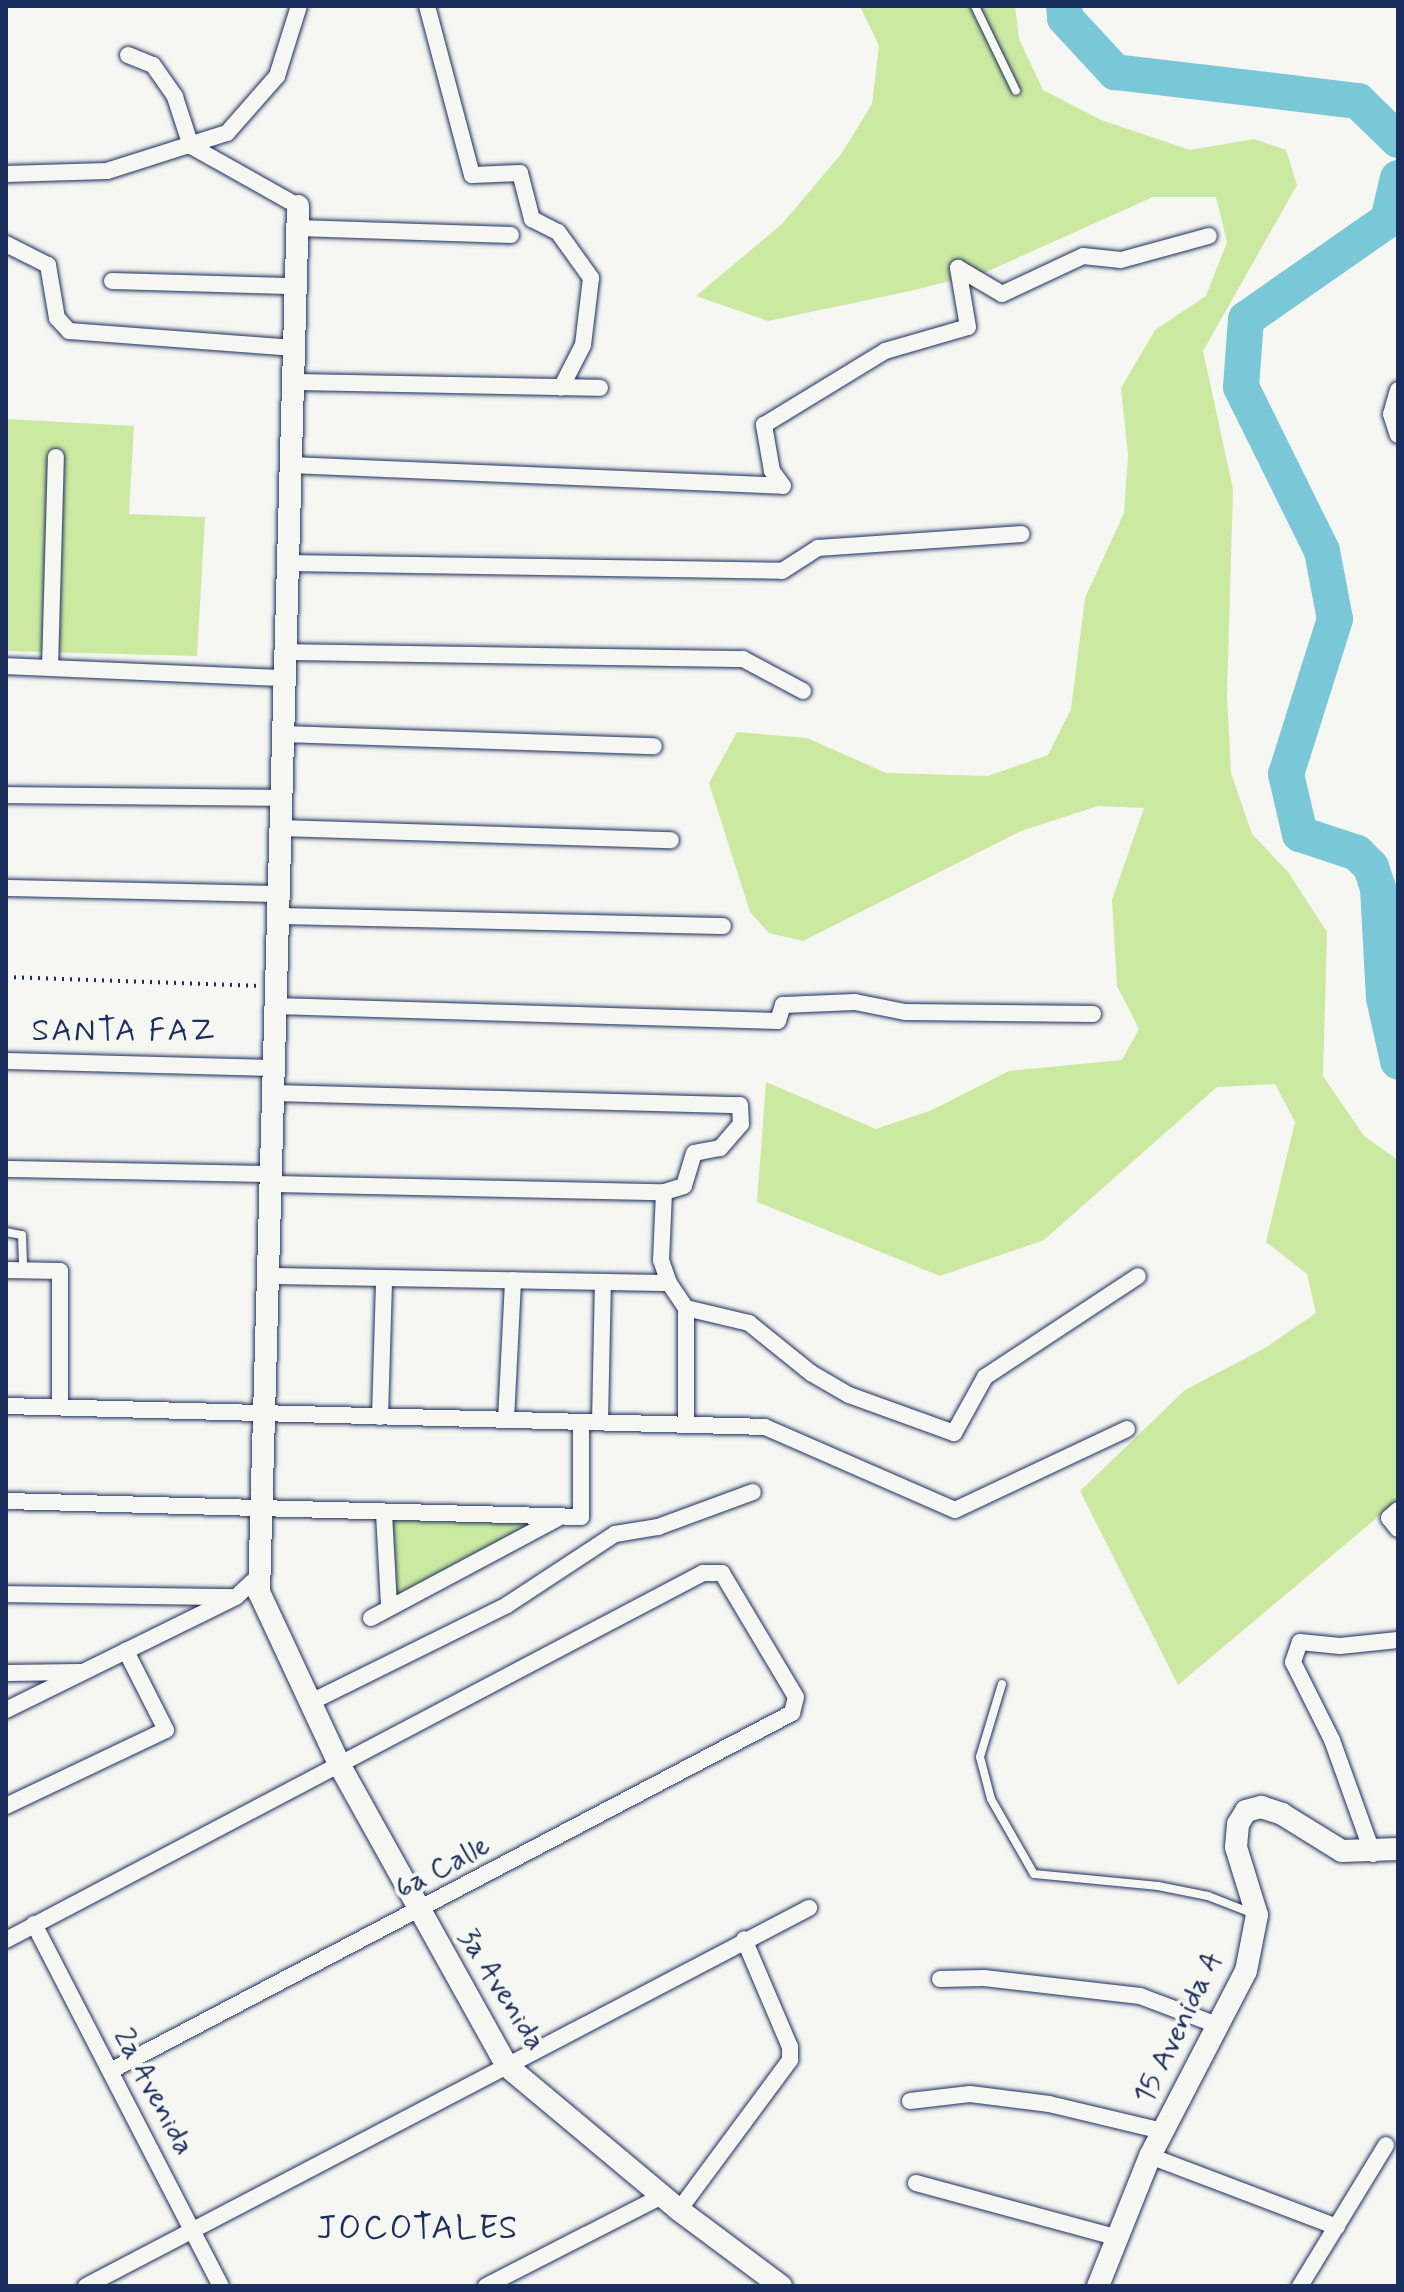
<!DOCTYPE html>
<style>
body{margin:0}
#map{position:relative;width:1404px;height:2292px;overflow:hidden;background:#f6f6f2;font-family:Mynerve,sans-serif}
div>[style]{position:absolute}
.green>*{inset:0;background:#cbe9a0}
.river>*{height:36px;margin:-18px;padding:0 18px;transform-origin:18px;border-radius:18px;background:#7ac8d7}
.path>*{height:4px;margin-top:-2px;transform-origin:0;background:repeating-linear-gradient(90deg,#1b2f5e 0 2px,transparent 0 8px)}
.roads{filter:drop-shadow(0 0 2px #1b2f5e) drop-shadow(0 0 2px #1b2f5e)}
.lane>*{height:8px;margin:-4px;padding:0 4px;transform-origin:4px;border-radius:4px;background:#f6f6f2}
.street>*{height:16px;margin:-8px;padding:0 8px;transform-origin:8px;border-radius:8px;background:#f6f6f2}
.secondary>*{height:22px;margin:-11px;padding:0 11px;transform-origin:11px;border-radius:11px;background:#f6f6f2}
span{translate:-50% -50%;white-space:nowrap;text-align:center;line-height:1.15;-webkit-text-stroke:8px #f6f6f2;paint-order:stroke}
.street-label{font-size:30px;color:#1b2f5e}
.neighbourhood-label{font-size:32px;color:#1b2f5e;letter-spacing:2px}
.quarter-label{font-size:34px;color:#1b2f5e;letter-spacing:2px}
.frame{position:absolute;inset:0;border:8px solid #1b2f5e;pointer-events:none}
</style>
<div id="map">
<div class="green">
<i style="clip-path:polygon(860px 6px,1015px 6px,1019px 39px,1043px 90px,1101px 120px,1190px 150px,1254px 139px,1286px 150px,1297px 185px,1203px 351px,1233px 489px,1227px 695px,1231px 773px,1252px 834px,1288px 872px,1327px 932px,1323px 1076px,1364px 1136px,1398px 1160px,1398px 1500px,1178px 1685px,1080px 1491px,1185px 1390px,1265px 1348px,1316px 1313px,1307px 1274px,1266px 1242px,1295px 1122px,1275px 1084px,1217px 1087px,1044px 1240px,940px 1276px,757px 1202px,766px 1082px,876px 1129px,932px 1110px,1009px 1071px,1122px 1060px,1139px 1029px,1117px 986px,1112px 900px,1144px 808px,1098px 806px,1021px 831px,803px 941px,769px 933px,750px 912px,709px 783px,737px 732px,807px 738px,886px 773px,988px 776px,1048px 755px,1071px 709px,1085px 598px,1124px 513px,1128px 455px,1121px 388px,1155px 330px,1206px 296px,1227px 242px,1216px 197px,1153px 197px,986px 272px,910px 291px,768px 321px,696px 296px,782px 224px,842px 153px,872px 104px,879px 46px)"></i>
<i style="clip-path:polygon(6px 419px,134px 426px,129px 514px,205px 517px,197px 656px,6px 651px)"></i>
<i style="clip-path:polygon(384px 1513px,562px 1515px,389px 1606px)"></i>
</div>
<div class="river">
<i style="left:1064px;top:6px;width:12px;rotate:85deg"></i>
<i style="left:1065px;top:18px;width:74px;rotate:47.2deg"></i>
<i style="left:1115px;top:72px;width:245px;rotate:6.8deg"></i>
<i style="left:1358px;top:101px;width:56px;rotate:44.3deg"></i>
<i style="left:1398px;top:178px;width:43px;rotate:103.4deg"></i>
<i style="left:1388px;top:220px;width:173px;rotate:145.1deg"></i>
<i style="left:1246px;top:319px;width:68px;rotate:94.2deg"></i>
<i style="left:1241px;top:387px;width:183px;rotate:63.7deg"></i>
<i style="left:1322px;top:551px;width:69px;rotate:79.2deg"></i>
<i style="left:1335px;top:619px;width:163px;rotate:107.5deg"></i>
<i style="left:1286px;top:774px;width:62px;rotate:76.9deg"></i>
<i style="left:1300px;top:834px;width:60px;rotate:18.4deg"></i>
<i style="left:1357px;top:853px;width:20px;rotate:45deg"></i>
<i style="left:1371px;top:867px;width:22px;rotate:72deg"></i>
<i style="left:1378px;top:888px;width:110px;rotate:86.9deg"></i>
<i style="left:1384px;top:998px;width:65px;rotate:77.5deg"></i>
</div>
<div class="path">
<i style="left:6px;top:977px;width:252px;rotate:2deg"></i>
</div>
<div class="roads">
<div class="lane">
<i style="left:975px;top:6px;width:94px;rotate:64.2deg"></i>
<i style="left:6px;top:1232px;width:16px;rotate:11deg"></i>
<i style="left:22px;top:1235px;width:35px;rotate:88deg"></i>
<i style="left:1002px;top:1684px;width:76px;rotate:106.8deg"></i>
<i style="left:980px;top:1757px;width:43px;rotate:75.3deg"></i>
<i style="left:991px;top:1799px;width:86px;rotate:60.2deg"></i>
<i style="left:1034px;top:1874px;width:125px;rotate:5.5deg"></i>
<i style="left:1158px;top:1886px;width:51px;rotate:11.3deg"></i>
<i style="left:1208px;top:1896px;width:49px;rotate:21.4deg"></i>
</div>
<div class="street">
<i style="left:427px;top:6px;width:175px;rotate:75.1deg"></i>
<i style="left:472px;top:175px;width:48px;rotate:-2.4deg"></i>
<i style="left:520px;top:173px;width:48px;rotate:75.4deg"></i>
<i style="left:532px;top:219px;width:29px;rotate:27deg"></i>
<i style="left:558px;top:232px;width:57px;rotate:54.3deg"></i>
<i style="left:591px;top:278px;width:67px;rotate:96.8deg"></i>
<i style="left:583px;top:345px;width:48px;rotate:117.1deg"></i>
<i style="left:128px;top:55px;width:27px;rotate:22deg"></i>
<i style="left:153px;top:65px;width:39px;rotate:55deg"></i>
<i style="left:175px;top:97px;width:52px;rotate:71.9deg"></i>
<i style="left:191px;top:146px;width:123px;rotate:29.3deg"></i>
<i style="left:6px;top:174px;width:101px;rotate:-1.7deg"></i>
<i style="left:107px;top:171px;width:126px;rotate:-17.6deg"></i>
<i style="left:227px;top:133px;width:76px;rotate:-48.7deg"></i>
<i style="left:277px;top:76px;width:73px;rotate:-72.6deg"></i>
<i style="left:298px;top:228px;width:213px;rotate:1.9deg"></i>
<i style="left:6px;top:244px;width:47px;rotate:26.6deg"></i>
<i style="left:48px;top:265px;width:54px;rotate:80.4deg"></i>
<i style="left:57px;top:318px;width:18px;rotate:47deg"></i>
<i style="left:69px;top:331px;width:226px;rotate:4.3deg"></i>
<i style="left:112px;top:281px;width:184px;rotate:1.6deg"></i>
<i style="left:293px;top:382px;width:307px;rotate:1.1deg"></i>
<i style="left:1398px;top:390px;width:25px;rotate:106deg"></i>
<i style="left:1391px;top:414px;width:22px;rotate:72deg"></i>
<i style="left:290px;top:465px;width:493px;rotate:2.4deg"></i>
<i style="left:783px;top:486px;width:19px;rotate:-126deg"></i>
<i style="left:772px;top:471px;width:47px;rotate:-99.9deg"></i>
<i style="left:764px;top:425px;width:142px;rotate:-31.4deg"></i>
<i style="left:885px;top:351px;width:86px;rotate:-16.1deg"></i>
<i style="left:968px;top:327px;width:60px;rotate:-99.6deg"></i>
<i style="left:958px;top:268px;width:51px;rotate:30.6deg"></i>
<i style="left:1002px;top:294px;width:89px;rotate:-25.1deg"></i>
<i style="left:1083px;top:256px;width:38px;rotate:6deg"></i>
<i style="left:1121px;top:260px;width:91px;rotate:-15.3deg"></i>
<i style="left:287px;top:563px;width:495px;rotate:0.9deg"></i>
<i style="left:782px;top:571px;width:43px;rotate:-32.6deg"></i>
<i style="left:818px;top:548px;width:204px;rotate:-3.9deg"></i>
<i style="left:285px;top:652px;width:458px;rotate:0.9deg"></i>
<i style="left:743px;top:659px;width:68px;rotate:28.1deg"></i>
<i style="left:6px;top:666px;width:278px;rotate:2.5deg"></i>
<i style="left:50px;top:668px;width:211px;rotate:-88.4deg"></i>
<i style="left:283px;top:734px;width:371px;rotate:1.9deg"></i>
<i style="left:6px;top:795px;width:275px;rotate:0.6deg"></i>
<i style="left:280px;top:828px;width:391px;rotate:1.8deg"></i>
<i style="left:6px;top:888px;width:272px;rotate:1.3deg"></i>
<i style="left:278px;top:916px;width:445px;rotate:1.3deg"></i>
<i style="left:275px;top:1006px;width:503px;rotate:1.71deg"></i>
<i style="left:778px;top:1021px;width:17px;rotate:-73deg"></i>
<i style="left:783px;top:1005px;width:72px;rotate:-2.4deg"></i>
<i style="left:855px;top:1002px;width:51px;rotate:11.3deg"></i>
<i style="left:905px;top:1012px;width:188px;rotate:0.6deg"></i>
<i style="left:6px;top:1061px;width:268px;rotate:1.5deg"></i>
<i style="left:273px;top:1093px;width:467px;rotate:1.5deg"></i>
<i style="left:740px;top:1105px;width:19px;rotate:87deg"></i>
<i style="left:741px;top:1124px;width:32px;rotate:131deg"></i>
<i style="left:720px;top:1148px;width:26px;rotate:169deg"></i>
<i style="left:694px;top:1153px;width:34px;rotate:107deg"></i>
<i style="left:684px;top:1186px;width:21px;rotate:163deg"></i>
<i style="left:664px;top:1192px;width:68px;rotate:92.5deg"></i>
<i style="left:661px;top:1260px;width:24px;rotate:71deg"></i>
<i style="left:6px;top:1169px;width:265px;rotate:1.1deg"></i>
<i style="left:271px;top:1184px;width:393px;rotate:1.2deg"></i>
<i style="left:6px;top:1270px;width:54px;rotate:1.1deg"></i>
<i style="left:60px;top:1271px;width:136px;rotate:90deg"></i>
<i style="left:268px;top:1276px;width:401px;rotate:1deg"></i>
<i style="left:669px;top:1283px;width:30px;rotate:56deg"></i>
<i style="left:686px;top:1308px;width:116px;rotate:90deg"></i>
<i style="left:686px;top:1308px;width:65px;rotate:13.4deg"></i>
<i style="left:749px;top:1323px;width:80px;rotate:38.9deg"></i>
<i style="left:811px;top:1373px;width:44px;rotate:30.1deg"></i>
<i style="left:849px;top:1395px;width:112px;rotate:19.9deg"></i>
<i style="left:954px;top:1433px;width:64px;rotate:-61deg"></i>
<i style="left:985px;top:1377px;width:183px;rotate:-33.4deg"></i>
<i style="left:6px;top:1406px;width:759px;rotate:1.58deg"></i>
<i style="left:765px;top:1427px;width:207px;rotate:23.6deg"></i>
<i style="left:955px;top:1510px;width:190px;rotate:-25.2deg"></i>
<i style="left:380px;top:1417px;width:138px;rotate:-88.3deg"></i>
<i style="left:506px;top:1420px;width:140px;rotate:-87.1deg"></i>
<i style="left:600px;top:1422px;width:140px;rotate:-88.8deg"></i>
<i style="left:6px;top:1501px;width:575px;rotate:1.59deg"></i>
<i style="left:581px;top:1517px;width:95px;rotate:-90deg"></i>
<i style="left:1398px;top:1510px;width:12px;rotate:138deg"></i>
<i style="left:1389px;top:1518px;width:14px;rotate:51deg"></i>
<i style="left:384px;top:1513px;width:93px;rotate:86.9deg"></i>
<i style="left:6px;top:1594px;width:226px;rotate:0.8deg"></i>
<i style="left:371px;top:1618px;width:214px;rotate:-28.1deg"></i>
<i style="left:6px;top:1673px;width:74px;rotate:-0.8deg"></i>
<i style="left:309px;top:1703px;width:221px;rotate:-26.3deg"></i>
<i style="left:507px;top:1605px;width:129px;rotate:-33.3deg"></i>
<i style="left:615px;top:1534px;width:44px;rotate:-9.2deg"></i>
<i style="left:658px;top:1527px;width:101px;rotate:-20.2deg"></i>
<i style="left:6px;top:1710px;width:256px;rotate:-26.2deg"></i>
<i style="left:236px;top:1597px;width:33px;rotate:-43deg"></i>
<i style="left:6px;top:1806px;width:177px;rotate:-25.4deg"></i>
<i style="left:166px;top:1730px;width:89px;rotate:-116.9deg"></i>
<i style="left:1373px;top:1854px;width:121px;rotate:-109.8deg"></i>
<i style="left:1332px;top:1740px;width:87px;rotate:-116.6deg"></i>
<i style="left:1293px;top:1662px;width:21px;rotate:-71deg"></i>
<i style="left:1300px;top:1642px;width:40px;rotate:5.7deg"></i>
<i style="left:1340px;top:1646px;width:58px;rotate:-5.9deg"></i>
<i style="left:34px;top:1924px;width:407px;rotate:62.7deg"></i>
<i style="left:6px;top:1940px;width:788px;rotate:-27.77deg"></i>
<i style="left:703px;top:1573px;width:19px"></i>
<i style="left:722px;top:1573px;width:144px;rotate:59.2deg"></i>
<i style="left:796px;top:1697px;width:16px;rotate:104deg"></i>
<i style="left:792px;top:1713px;width:770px;rotate:152.3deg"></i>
<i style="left:940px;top:1979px;width:44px;rotate:-1.3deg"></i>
<i style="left:984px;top:1978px;width:157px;rotate:6.6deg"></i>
<i style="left:1140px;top:1996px;width:85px;rotate:20.6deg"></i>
<i style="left:910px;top:2101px;width:60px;rotate:-6.7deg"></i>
<i style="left:970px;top:2094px;width:80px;rotate:7.2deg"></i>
<i style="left:1049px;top:2104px;width:116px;rotate:13.4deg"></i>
<i style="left:1150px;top:2156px;width:200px;rotate:20.8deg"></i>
<i style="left:916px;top:2183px;width:209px;rotate:15.2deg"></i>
<i style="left:679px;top:2210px;width:187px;rotate:-53.5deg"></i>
<i style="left:790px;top:2060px;width:13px;rotate:-90deg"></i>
<i style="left:790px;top:2047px;width:117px;rotate:-113.1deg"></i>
<i style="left:86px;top:2286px;width:816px;rotate:-27.6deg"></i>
<i style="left:486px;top:2286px;width:198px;rotate:-27.1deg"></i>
<i style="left:1300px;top:2286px;width:165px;rotate:-58.6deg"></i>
</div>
<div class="secondary">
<i style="left:298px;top:206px;width:1387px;rotate:91.61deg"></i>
<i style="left:259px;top:1592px;width:192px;rotate:65deg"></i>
<i style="left:340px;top:1766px;width:343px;rotate:60.9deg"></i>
<i style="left:507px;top:2066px;width:224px;rotate:39.9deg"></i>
<i style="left:679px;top:2210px;width:127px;rotate:36.7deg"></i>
<i style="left:1098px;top:2286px;width:140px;rotate:-68.2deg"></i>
<i style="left:1150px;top:2156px;width:208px;rotate:-62.6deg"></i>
<i style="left:1246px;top:1971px;width:57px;rotate:-78.9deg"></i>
<i style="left:1257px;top:1915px;width:71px;rotate:-107.2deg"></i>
<i style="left:1236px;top:1847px;width:23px;rotate:-85deg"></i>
<i style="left:1238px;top:1824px;width:15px;rotate:-58deg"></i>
<i style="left:1246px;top:1811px;width:16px;rotate:-15deg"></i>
<i style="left:1261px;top:1807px;width:22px;rotate:18deg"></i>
<i style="left:1282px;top:1814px;width:70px;rotate:31.7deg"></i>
<i style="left:1342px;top:1851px;width:56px;rotate:-2deg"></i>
</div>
</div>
<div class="street-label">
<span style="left:443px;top:1868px;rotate:-28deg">6a Calle</span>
<span style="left:501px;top:1990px;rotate:58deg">3a Avenida</span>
<span style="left:1179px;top:2028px;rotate:-64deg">15 Avenida A</span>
<span style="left:153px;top:2092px;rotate:62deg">2a Avenida</span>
</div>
<div class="neighbourhood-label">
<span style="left:124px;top:1031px">SANTA FAZ</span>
</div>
<div class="quarter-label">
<span style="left:418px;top:2229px">JOCOTALES</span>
</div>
<div class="frame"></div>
</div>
